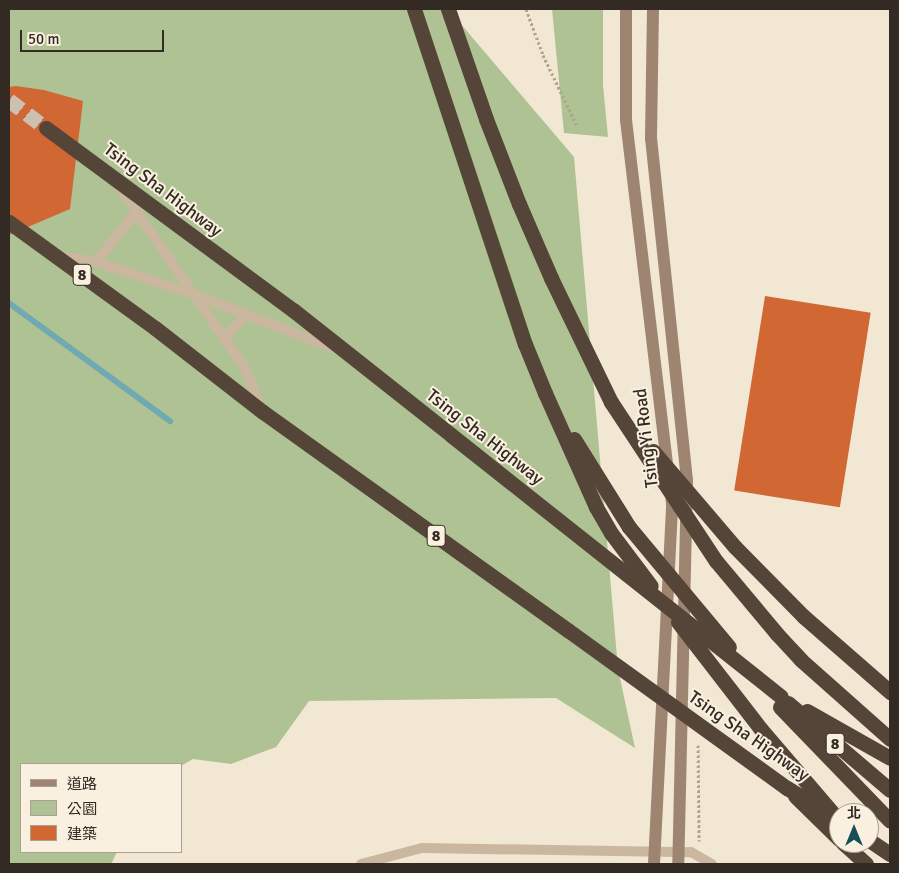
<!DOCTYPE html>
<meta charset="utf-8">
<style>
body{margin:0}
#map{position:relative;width:899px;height:873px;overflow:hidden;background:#f2e7d3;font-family:Signika,"Noto Sans TC",sans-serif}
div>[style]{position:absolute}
.green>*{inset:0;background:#aec293}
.stream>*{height:5.5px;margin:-2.75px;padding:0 2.75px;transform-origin:2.75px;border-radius:2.75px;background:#70a9b1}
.building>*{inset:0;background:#d16833;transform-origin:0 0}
.motorway-tunnel>*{height:15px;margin-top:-7.5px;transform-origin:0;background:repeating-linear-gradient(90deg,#ccc1b0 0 15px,transparent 0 23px)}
.path>*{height:3px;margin-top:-1.5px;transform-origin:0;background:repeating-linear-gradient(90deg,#b6a189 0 2.5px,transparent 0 5px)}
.service>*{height:10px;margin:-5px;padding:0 5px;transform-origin:5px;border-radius:5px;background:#cbb79f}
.secondary>*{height:12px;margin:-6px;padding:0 6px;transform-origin:6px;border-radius:6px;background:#9e8571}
.motorway>*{height:15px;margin:-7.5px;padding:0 7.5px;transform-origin:7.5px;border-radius:7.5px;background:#554539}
.motorway-bridge>*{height:15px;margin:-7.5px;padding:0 7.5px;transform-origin:7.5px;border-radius:7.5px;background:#554539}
span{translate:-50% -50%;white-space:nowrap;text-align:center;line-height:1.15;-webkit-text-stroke:4px #faf0e0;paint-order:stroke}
.shield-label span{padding:1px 4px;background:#faf0e0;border:1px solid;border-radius:4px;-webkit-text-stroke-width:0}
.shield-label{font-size:16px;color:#332a23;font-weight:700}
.street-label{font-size:18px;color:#332a23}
.frame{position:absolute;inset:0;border:10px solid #332a23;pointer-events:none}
.legend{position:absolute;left:20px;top:763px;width:162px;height:90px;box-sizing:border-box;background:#faf0e0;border:1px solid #aaa194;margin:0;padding:6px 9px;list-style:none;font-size:15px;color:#332a23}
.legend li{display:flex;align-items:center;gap:10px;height:25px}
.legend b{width:25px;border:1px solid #aaa194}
.north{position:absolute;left:829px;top:803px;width:50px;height:50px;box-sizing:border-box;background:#faf0e0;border:1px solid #aaa194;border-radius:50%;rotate:0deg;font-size:14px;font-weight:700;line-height:20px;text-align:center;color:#332a23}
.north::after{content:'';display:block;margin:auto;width:18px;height:22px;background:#164d58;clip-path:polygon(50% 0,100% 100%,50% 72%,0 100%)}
.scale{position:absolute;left:20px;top:30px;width:144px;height:22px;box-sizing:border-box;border:2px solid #332a23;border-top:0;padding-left:6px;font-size:15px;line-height:18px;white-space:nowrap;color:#332a23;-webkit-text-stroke:4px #faf0e0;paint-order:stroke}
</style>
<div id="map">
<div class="green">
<i style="clip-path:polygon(9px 9px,448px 9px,574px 157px,618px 669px,635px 748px,556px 698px,309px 701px,276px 747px,231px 764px,193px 759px,181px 766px,21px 764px,21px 852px,117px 852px,111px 864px,9px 864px)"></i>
<i style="clip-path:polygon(552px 9px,603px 9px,603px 85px,608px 137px,564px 133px)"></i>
</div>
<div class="stream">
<i style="left:9px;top:303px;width:200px;rotate:36.2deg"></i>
</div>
<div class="building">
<i style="clip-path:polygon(16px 86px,44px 90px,83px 101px,70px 209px,9px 235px,9px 87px)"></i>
<i style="left:765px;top:296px;width:107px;height:197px;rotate:9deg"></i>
</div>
<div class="motorway-tunnel">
<i style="left:9px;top:100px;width:46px;rotate:37.1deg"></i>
</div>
<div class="path">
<i style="left:526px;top:9px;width:49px;rotate:69.7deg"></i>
<i style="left:543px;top:55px;width:79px;rotate:64.4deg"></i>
<i style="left:698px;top:745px;width:96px;rotate:89.4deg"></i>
</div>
<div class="service">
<i style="left:118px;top:185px;width:225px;rotate:55.3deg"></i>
<i style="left:246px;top:370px;width:44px;rotate:68.7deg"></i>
<i style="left:59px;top:256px;width:37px;rotate:9deg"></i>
<i style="left:96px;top:262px;width:99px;rotate:18.3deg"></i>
<i style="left:190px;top:293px;width:156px;rotate:21deg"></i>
<i style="left:96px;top:262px;width:64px;rotate:-51.3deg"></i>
<i style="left:224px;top:340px;width:34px;rotate:-50deg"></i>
<i style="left:361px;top:864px;width:63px;rotate:-14.7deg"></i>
<i style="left:422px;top:848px;width:269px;rotate:0.9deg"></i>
<i style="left:691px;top:852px;width:24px;rotate:30deg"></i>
</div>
<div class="secondary">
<i style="left:626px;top:9px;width:111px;rotate:90deg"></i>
<i style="left:626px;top:120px;width:353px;rotate:83.2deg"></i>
<i style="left:653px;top:9px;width:129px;rotate:90.9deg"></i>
<i style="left:651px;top:138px;width:344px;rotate:84deg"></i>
<i style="left:687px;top:480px;width:384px;rotate:91.3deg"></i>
<i style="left:654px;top:864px;width:360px;rotate:-87.1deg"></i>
<i style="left:672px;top:504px;width:12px;rotate:-95deg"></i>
</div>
<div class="motorway">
<i style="left:414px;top:9px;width:353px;rotate:71.7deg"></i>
<i style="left:525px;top:344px;width:53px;rotate:67.8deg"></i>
<i style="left:448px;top:9px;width:116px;rotate:70.9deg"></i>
<i style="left:486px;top:119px;width:91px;rotate:68.8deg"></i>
<i style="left:519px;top:204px;width:81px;rotate:66.6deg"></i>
<i style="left:551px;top:278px;width:138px;rotate:64.2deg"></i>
<i style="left:46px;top:128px;width:307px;rotate:36.4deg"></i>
<i style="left:293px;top:310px;width:201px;rotate:38.3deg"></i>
<i style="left:9px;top:222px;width:180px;rotate:36deg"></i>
<i style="left:155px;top:328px;width:137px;rotate:37.9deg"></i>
<i style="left:263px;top:412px;width:376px;rotate:35.6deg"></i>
<i style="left:735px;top:547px;width:97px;rotate:45.4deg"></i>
<i style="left:803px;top:616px;width:116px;rotate:41.1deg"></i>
<i style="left:716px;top:561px;width:95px;rotate:50.1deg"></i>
<i style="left:777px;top:634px;width:35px;rotate:47deg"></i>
<i style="left:801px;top:660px;width:119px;rotate:41.6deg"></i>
<i style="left:788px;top:703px;width:134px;rotate:40.5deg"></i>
<i style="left:780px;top:707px;width:158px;rotate:46deg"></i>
<i style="left:807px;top:711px;width:95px;rotate:29.5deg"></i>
<i style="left:760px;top:728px;width:117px;rotate:49.5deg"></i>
<i style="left:795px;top:796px;width:62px;rotate:44.3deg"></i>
<i style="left:869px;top:840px;width:25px;rotate:34deg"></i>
<i style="left:843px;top:843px;width:31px;rotate:42deg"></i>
</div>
<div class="motorway-bridge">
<i style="left:545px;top:393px;width:125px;rotate:65.9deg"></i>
<i style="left:596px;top:507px;width:30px;rotate:60deg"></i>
<i style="left:611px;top:533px;width:66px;rotate:53deg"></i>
<i style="left:611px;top:402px;width:191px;rotate:56.6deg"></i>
<i style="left:451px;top:435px;width:421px;rotate:38.4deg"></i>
<i style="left:574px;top:439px;width:104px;rotate:58deg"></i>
<i style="left:629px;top:527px;width:156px;rotate:50.2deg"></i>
<i style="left:653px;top:451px;width:126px;rotate:49.5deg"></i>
<i style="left:678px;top:622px;width:134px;rotate:52.3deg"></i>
<i style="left:569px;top:631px;width:269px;rotate:35.8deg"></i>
<i style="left:787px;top:788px;width:61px;rotate:31.6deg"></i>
</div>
<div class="shield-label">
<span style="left:82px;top:275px">8</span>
<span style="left:436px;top:536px">8</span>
<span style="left:835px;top:744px">8</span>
</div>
<div class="street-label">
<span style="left:163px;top:190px;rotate:37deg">Tsing Sha Highway</span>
<span style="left:485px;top:437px;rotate:38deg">Tsing Sha Highway</span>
<span style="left:646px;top:438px;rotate:-97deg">Tsing Yi Road</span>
<span style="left:749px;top:736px;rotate:35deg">Tsing Sha Highway</span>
</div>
<div class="frame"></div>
<ul class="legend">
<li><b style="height:6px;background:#9e8571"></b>道路</li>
<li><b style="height:14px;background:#aec293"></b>公園</li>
<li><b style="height:14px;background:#d16833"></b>建築</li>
</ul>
<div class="north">北</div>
<div class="scale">50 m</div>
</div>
